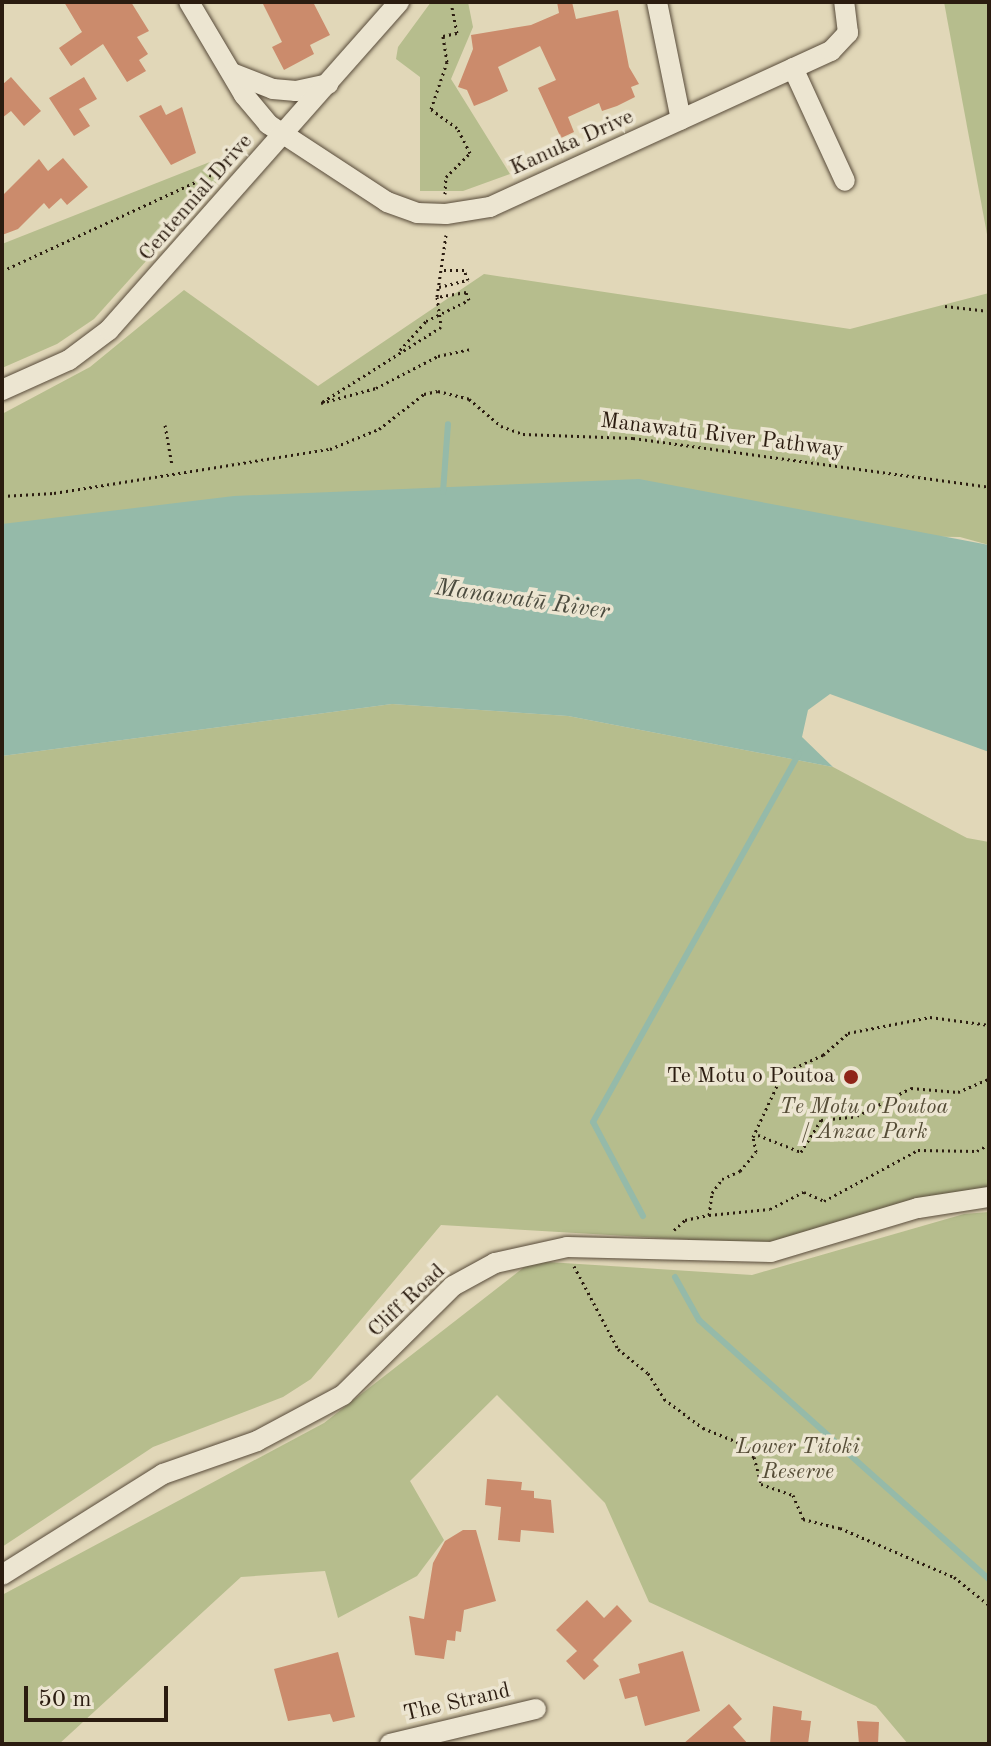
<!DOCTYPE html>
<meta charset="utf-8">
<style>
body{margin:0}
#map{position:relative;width:991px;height:1746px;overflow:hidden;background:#e1d7b8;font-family:"Old Standard TT",serif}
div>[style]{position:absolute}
.green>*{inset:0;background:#b6bd8d}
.water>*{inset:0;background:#95baa9}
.stream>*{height:6px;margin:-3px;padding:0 3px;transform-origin:3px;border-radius:3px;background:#95baa9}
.building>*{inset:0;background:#cb8b6c}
.path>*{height:3px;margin-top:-1.5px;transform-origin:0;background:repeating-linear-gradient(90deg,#2b1c10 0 2px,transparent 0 6px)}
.roads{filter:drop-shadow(0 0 2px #584b3a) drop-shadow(0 0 2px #584b3a)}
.minor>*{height:20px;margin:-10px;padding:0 10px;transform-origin:10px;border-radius:10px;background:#ece5d1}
.dots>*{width:22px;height:22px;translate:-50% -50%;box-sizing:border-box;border:4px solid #ece5d1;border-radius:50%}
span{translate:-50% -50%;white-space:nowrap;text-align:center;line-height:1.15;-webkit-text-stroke:7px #ece5d1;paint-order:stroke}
.street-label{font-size:22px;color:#2b1c10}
.poi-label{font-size:22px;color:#2b1c10}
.right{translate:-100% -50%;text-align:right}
.park-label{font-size:22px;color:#554c36;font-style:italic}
.water-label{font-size:24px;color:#4b4b3e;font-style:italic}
.frame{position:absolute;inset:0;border:4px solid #2b1c10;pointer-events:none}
.scale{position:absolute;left:24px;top:1686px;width:144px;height:36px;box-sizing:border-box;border:4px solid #2b1c10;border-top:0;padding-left:10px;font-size:24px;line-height:28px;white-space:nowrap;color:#2b1c10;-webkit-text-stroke:6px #ece5d1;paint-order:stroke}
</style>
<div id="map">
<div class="green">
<i style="clip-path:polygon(431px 2px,468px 2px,473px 27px,451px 79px,510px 174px,463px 191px,420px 191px,420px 77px,396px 59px,398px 47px)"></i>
<i style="clip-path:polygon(944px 2px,989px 2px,989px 245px)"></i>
<i style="clip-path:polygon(220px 158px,226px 172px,94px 319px,57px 344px,2px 368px,2px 244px)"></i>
<i style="clip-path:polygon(484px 274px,850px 329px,989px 293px,989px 545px,960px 537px,2px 524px,2px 414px,90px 367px,184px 290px,318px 386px)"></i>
<i style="clip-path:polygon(392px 704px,568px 716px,833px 767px,967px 838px,989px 842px,989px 1193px,791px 1240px,746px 1243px,441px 1225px,311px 1379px,283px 1397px,153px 1447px,2px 1547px,2px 756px)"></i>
<i style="clip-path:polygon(989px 1212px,989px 1744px,908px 1744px,876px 1706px,649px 1602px,605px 1503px,497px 1395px,410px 1481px,444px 1540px,417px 1576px,338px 1618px,325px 1571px,241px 1577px,59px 1744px,2px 1744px,2px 1595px,324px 1423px,532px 1261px,752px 1275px,964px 1214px)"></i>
</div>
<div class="water">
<i style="clip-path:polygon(639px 479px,989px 545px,989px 752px,830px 694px,808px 710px,802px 737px,833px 767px,568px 716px,392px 704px,2px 756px,2px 524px,234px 496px)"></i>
</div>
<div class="stream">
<i style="left:443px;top:492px;width:68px;rotate:-85.8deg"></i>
<i style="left:643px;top:1216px;width:106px;rotate:-118deg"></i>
<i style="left:593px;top:1122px;width:422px;rotate:-60.8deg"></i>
<i style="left:675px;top:1277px;width:49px;rotate:60.8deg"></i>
<i style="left:699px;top:1320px;width:389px;rotate:41.8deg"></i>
</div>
<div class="building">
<i style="clip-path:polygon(64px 2px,131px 2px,149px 31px,137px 37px,148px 54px,139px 60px,146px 71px,127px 82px,103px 44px,71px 66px,59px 48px,82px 32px)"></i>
<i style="clip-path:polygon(262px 2px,313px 2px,330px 35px,310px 45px,314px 54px,284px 70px,272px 47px,282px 42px)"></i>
<i style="clip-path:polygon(557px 2px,572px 2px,576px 19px,618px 10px,629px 67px,639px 84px,631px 87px,635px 97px,617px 106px,602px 111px,599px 103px,568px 117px,574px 132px,561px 138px,538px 88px,556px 80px,540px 46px,498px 67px,508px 91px,489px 100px,474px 106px,467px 90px,458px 87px,473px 49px,471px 35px,531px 25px,559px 13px)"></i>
<i style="clip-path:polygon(11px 77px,41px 111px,24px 126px,11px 111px,2px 118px,2px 85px)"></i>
<i style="clip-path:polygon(84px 77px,97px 99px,79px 109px,90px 126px,74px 136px,49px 98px)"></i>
<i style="clip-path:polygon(161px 105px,166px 115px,182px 107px,196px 153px,171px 165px,139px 116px)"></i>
<i style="clip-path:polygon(63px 158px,88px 187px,67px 205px,61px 198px,49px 209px,44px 203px,18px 229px,2px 235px,2px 196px,39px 159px,48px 171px)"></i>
<i style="clip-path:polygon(487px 1479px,522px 1482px,521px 1490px,534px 1491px,534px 1498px,551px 1500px,554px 1533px,521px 1530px,520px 1542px,498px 1540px,501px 1507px,485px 1505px)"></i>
<i style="clip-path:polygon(463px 1530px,476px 1530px,496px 1601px,464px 1610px,461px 1632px,456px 1631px,455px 1641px,447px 1640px,444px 1659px,415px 1655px,409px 1616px,424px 1619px,433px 1563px,445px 1541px)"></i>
<i style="clip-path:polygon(587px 1600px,604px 1618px,617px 1605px,632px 1621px,593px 1660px,599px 1666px,584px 1680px,566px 1661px,577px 1651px,556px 1630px)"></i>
<i style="clip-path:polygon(683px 1651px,700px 1711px,645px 1726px,637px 1696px,625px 1699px,619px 1679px,640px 1673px,638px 1664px)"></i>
<i style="clip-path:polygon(338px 1652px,355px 1717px,333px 1722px,330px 1714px,288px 1721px,274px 1669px)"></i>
<i style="clip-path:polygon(729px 1704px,742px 1719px,733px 1727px,748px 1744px,683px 1744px)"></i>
<i style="clip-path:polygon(773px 1706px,802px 1711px,801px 1720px,811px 1721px,808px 1744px,770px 1744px)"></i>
<i style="clip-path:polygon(857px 1721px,879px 1722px,878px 1744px,859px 1744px)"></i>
</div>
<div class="path">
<i style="left:445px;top:194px;width:17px;rotate:-87deg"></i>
<i style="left:446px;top:177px;width:34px;rotate:-45deg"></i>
<i style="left:470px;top:153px;width:28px;rotate:-117deg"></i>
<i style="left:457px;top:128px;width:32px;rotate:-144deg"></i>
<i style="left:431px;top:109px;width:50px;rotate:-71.2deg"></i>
<i style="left:447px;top:62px;width:26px;rotate:-99deg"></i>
<i style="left:443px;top:36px;width:14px;rotate:-12deg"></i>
<i style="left:457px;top:33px;width:32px;rotate:-101deg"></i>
<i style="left:446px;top:235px;width:63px;rotate:98.3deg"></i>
<i style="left:437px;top:297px;width:30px;rotate:82deg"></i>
<i style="left:441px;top:327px;width:142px;rotate:147.7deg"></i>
<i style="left:321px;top:403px;width:57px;rotate:-15.3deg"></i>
<i style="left:376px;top:388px;width:70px;rotate:-27.3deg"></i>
<i style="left:438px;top:356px;width:33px;rotate:-12deg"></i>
<i style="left:2px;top:271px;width:244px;rotate:-24.7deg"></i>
<i style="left:439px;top:287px;width:30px;rotate:-14deg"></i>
<i style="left:468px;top:280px;width:11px;rotate:-112deg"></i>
<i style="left:464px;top:270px;width:23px;rotate:180deg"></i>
<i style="left:945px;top:306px;width:44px;rotate:6.5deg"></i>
<i style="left:400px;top:350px;width:39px;rotate:-48deg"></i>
<i style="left:426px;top:321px;width:48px;rotate:-26deg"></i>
<i style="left:469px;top:300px;width:9px;rotate:-111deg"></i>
<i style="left:466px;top:292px;width:29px;rotate:170deg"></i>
<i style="left:165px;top:425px;width:39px;rotate:80deg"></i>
<i style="left:2px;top:496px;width:52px;rotate:-3.3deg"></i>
<i style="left:54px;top:493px;width:279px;rotate:-9.1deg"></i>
<i style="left:330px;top:449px;width:53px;rotate:-22.2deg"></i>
<i style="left:379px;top:429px;width:57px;rotate:-37.9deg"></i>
<i style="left:424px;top:394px;width:14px;rotate:-12deg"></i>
<i style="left:438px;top:391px;width:32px;rotate:14deg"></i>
<i style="left:469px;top:399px;width:42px;rotate:40.2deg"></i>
<i style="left:501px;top:426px;width:23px;rotate:20deg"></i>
<i style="left:523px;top:434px;width:110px;rotate:2.1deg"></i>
<i style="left:633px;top:438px;width:359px;rotate:7.8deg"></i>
<i style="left:758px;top:1135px;width:46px;rotate:21.6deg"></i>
<i style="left:801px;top:1152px;width:38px;rotate:-58deg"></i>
<i style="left:821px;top:1120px;width:36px;rotate:-6deg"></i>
<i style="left:857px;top:1116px;width:61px;rotate:-27.4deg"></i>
<i style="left:911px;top:1088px;width:47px;rotate:4.9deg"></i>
<i style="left:958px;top:1092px;width:34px;rotate:-23deg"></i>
<i style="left:709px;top:1215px;width:61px;rotate:-5.6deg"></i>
<i style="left:770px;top:1209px;width:38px;rotate:-27deg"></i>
<i style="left:804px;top:1192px;width:22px;rotate:24deg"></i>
<i style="left:824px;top:1201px;width:107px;rotate:-28.5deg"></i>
<i style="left:918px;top:1150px;width:59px;rotate:1deg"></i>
<i style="left:977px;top:1151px;width:14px;rotate:-30deg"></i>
<i style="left:674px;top:1230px;width:15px;rotate:-42deg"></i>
<i style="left:685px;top:1220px;width:25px;rotate:-12deg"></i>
<i style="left:709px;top:1215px;width:22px;rotate:-82deg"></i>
<i style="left:712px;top:1193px;width:17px;rotate:-54deg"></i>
<i style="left:722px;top:1179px;width:20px;rotate:-24deg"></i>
<i style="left:740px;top:1171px;width:25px;rotate:-50deg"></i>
<i style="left:756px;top:1152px;width:15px;rotate:-101deg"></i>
<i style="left:753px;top:1137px;width:71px;rotate:-64.9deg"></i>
<i style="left:783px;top:1073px;width:44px;rotate:-24.2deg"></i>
<i style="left:823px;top:1055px;width:33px;rotate:-41deg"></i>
<i style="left:848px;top:1033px;width:84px;rotate:-11deg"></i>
<i style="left:930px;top:1017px;width:60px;rotate:7.7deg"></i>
<i style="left:574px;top:1266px;width:94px;rotate:62.1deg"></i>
<i style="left:618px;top:1349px;width:38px;rotate:39deg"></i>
<i style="left:648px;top:1373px;width:31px;rotate:58deg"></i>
<i style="left:664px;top:1399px;width:49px;rotate:36.6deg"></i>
<i style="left:703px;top:1428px;width:40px;rotate:22deg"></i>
<i style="left:740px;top:1443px;width:20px;rotate:45deg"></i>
<i style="left:754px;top:1457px;width:28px;rotate:75deg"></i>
<i style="left:761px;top:1484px;width:34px;rotate:19deg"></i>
<i style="left:793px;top:1495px;width:26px;rotate:67deg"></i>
<i style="left:803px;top:1519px;width:38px;rotate:14deg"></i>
<i style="left:840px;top:1528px;width:124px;rotate:23.3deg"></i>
<i style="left:954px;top:1577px;width:45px;rotate:38.7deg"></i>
</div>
<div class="roads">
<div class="minor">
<i style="left:189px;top:2px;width:108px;rotate:59.4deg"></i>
<i style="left:244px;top:95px;width:38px;rotate:50deg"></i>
<i style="left:268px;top:124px;width:142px;rotate:33.2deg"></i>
<i style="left:387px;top:202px;width:32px;rotate:20deg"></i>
<i style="left:417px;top:213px;width:29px;rotate:2deg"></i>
<i style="left:446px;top:214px;width:45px;rotate:-9deg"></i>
<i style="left:490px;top:207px;width:375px;rotate:-24.6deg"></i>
<i style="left:831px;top:51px;width:25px;rotate:-47deg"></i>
<i style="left:848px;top:33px;width:31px;rotate:-97deg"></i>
<i style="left:657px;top:2px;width:120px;rotate:78.5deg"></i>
<i style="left:793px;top:68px;width:124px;rotate:65.3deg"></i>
<i style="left:232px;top:73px;width:44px;rotate:21.3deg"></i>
<i style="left:273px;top:89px;width:23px;rotate:5deg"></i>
<i style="left:296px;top:91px;width:33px;rotate:-12deg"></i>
<i style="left:2px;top:390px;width:73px;rotate:-24.1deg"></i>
<i style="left:69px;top:360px;width:50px;rotate:-36.9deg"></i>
<i style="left:109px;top:330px;width:438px;rotate:-48.5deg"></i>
<i style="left:2px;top:1575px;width:190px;rotate:-32.1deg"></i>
<i style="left:163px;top:1474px;width:100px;rotate:-19.3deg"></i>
<i style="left:257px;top:1441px;width:98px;rotate:-28.1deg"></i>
<i style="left:343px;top:1395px;width:155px;rotate:-44.7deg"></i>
<i style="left:453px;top:1286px;width:48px;rotate:-28.7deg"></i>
<i style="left:495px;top:1263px;width:74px;rotate:-12.5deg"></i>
<i style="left:567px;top:1247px;width:204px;rotate:1.4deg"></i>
<i style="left:771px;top:1252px;width:153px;rotate:-16.7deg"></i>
<i style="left:918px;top:1208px;width:72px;rotate:-8.8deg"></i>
<i style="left:390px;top:1744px;width:150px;rotate:-13.5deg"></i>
</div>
</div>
<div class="dots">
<i style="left:851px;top:1077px;background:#8f2418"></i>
</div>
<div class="street-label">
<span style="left:572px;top:143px;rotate:-24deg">Kanuka Drive</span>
<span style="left:196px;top:198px;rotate:-49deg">Centennial Drive</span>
<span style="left:722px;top:436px;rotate:7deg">Manawatū River Pathway</span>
<span style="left:407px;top:1301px;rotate:-43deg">Cliff Road</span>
<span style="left:457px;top:1703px;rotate:-13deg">The Strand</span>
</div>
<div class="poi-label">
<span class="right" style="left:835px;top:1077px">Te Motu o Poutoa</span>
</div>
<div class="park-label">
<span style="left:864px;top:1120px">Te Motu o Poutoa<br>/ Anzac Park</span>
<span style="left:798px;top:1460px">Lower Titoki<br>Reserve</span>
</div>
<div class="water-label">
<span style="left:522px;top:601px;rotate:8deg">Manawatū River</span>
</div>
<div class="frame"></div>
<div class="scale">50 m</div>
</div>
